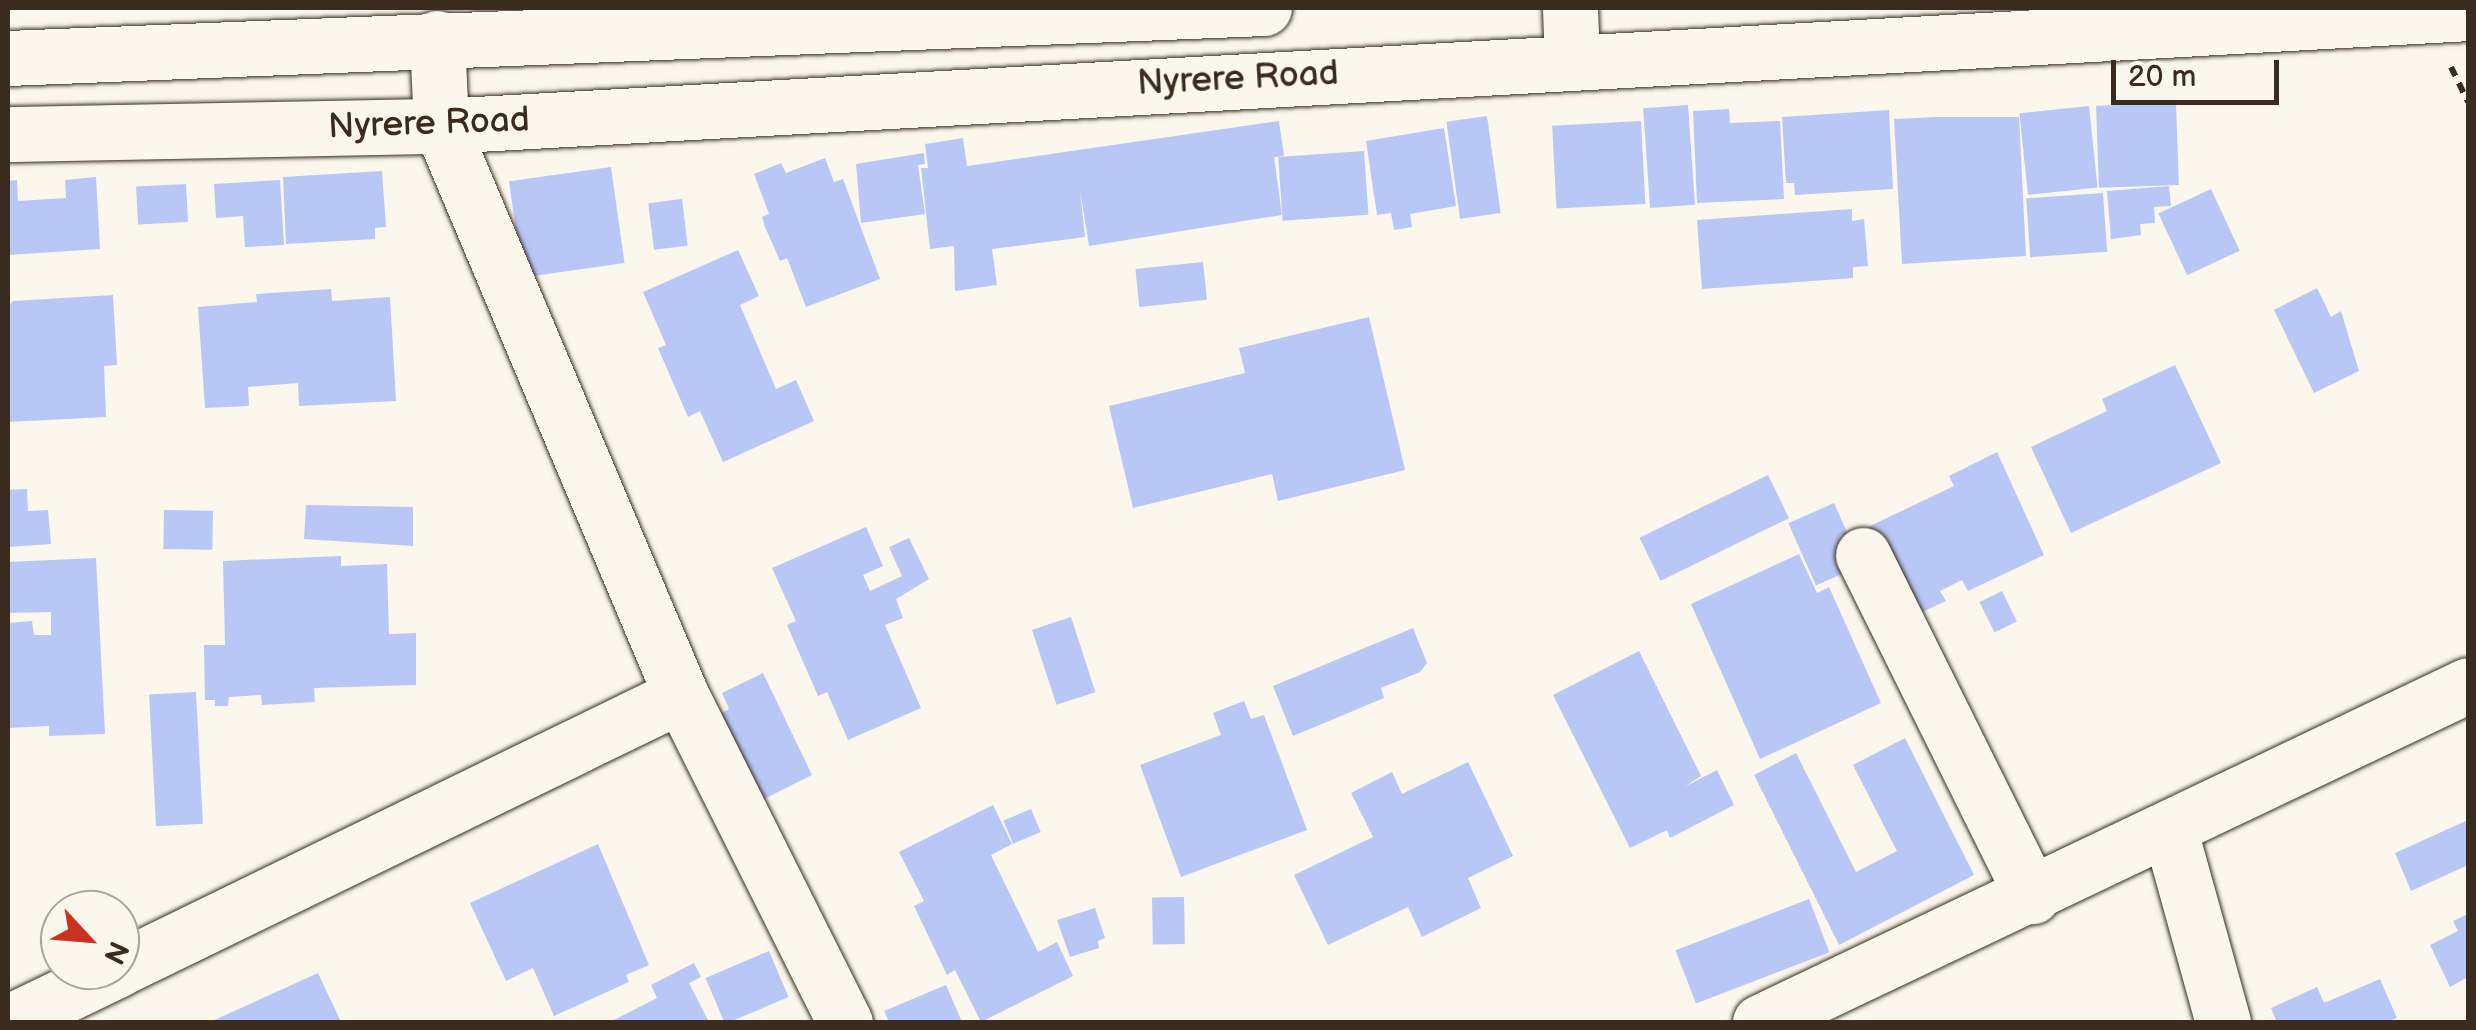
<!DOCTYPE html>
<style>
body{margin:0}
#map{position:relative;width:2476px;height:1030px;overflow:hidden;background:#fbf7ec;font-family:"Balsamiq Sans",sans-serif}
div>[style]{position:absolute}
.building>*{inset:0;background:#b9c7f7;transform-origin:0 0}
.path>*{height:6px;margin-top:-3px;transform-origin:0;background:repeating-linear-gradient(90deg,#3b2a1e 0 10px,transparent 0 18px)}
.roads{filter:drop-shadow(0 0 2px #3b2a1e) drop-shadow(0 0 2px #3b2a1e)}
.minor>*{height:55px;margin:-27.5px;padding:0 27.5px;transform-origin:27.5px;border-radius:27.5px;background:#fbf7ec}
.major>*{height:55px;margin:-27.5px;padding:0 27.5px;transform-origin:27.5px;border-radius:27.5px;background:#fbf7ec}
span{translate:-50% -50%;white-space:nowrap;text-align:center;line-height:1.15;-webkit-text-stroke:8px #fbf7ec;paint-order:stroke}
.street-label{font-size:35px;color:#3b2a1e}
.frame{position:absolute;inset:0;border:10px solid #3b2a1e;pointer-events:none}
.north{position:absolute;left:40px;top:890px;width:100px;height:100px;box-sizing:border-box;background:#fbf7ec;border:2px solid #aea59a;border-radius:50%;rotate:116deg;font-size:28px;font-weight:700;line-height:40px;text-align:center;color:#3b2a1e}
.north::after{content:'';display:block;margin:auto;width:35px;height:45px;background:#c8321e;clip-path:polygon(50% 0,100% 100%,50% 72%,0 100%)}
.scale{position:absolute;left:2111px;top:60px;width:168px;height:45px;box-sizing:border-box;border:5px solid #3b2a1e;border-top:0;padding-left:12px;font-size:30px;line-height:35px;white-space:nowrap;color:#3b2a1e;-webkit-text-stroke:8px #fbf7ec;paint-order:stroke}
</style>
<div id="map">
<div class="building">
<i style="left:2176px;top:103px;width:82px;height:80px;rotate:88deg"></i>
<i style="left:1688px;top:105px;width:100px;height:45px;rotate:86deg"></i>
<i style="left:2089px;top:106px;width:82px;height:70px;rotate:84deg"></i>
<i style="clip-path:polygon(1729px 109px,1730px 123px,1780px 121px,1784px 199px,1697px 203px,1693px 111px)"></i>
<i style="clip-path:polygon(1889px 110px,1893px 189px,1795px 195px,1794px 183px,1786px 183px,1782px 117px)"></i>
<i style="left:1487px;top:116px;width:98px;height:41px;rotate:82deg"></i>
<i style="clip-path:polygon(1937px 117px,2019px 117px,2026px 256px,1902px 264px,1894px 119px)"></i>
<i style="clip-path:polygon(1279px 121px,1284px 156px,1274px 157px,1282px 215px,1089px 246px,1080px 190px,1085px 237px,992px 249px,997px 285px,955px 291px,954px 246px,930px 249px,921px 168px,928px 168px,925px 144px,963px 138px,967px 166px)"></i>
<i style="left:1641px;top:121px;width:83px;height:89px;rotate:87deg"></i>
<i style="clip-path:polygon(1444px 128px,1456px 206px,1410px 214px,1412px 227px,1394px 230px,1391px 213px,1377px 215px,1366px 141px)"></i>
<i style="left:1364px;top:151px;width:64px;height:86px;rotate:86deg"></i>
<i style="clip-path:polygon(924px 153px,925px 164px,918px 165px,925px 214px,861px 223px,856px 164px)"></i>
<i style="clip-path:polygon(825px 158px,834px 182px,843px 179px,880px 279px,806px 307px,787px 258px,780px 261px,765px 227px,762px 217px,769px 214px,754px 174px,781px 163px,786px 173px)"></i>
<i style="left:611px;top:167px;width:97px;height:103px;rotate:82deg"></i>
<i style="clip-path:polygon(382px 171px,386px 227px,375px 228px,375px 239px,286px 244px,283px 177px)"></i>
<i style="clip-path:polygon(96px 177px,100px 249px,8px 255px,8px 181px,17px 180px,18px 201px,66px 198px,65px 180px)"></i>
<i style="clip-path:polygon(280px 180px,284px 245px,245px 247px,243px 216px,216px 218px,214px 184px)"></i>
<i style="left:186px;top:184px;width:38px;height:50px;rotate:87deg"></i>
<i style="clip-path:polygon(2169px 186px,2171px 206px,2154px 207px,2155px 223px,2140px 224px,2141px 235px,2111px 239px,2107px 191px)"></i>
<i style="left:2211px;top:189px;width:68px;height:58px;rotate:65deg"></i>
<i style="left:2103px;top:193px;width:59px;height:77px;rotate:86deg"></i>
<i style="left:682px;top:199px;width:47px;height:34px;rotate:83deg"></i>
<i style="clip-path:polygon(1852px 209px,1852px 221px,1864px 219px,1868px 266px,1853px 267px,1853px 278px,1702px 289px,1697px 220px)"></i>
<i style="clip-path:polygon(738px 250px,759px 296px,740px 305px,776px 389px,796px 380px,814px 421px,723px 462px,700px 411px,688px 417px,658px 348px,666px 345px,643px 292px)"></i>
<i style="left:1203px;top:262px;width:38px;height:68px;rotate:84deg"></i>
<i style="clip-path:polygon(2317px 288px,2331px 317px,2341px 311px,2359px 371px,2314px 393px,2274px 310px)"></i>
<i style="clip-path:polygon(331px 289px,332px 301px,390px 297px,396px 401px,299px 406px,298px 383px,248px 387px,249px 406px,205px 408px,198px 307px,257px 302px,256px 294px)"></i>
<i style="clip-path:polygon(113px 295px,117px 365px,104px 366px,106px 417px,8px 422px,8px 307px,13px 301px)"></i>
<i style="clip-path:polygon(1369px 317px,1405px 470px,1278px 501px,1272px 474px,1133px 508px,1109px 406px,1245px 373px,1239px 348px)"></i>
<i style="clip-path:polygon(2175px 365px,2221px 463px,2071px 533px,2031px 447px,2107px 411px,2102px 399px)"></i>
<i style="clip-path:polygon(1997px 452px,2044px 555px,1968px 591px,1962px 580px,1940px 591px,1946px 601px,1911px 617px,1868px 527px,1954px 486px,1949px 476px)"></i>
<i style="left:1768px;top:475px;width:48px;height:143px;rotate:64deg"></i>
<i style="clip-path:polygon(27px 489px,28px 511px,48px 510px,51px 544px,8px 547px,8px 490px)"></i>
<i style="left:1834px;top:503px;width:68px;height:50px;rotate:66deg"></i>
<i style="clip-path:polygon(306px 505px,413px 507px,413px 546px,304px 539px)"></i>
<i style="left:164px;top:510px;width:49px;height:39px;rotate:1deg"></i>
<i style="clip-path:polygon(866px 527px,883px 566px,863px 575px,870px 591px,902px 576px,889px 547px,909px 538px,929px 579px,896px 599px,903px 618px,885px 625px,921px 708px,848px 740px,827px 692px,818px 696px,787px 625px,796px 621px,772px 568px)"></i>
<i style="clip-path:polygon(1799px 554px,1817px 593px,1829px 587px,1881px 703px,1760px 759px,1691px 604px)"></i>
<i style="clip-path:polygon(341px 556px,341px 566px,387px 564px,389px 634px,416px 633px,416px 685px,314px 688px,315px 702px,262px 705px,261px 695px,229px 697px,228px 706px,215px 706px,215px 700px,205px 700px,204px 645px,225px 645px,223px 561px)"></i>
<i style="clip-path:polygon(96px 558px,105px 734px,49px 736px,49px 726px,8px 728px,8px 623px,32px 621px,34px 635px,51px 635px,51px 612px,8px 613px,8px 562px)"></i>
<i style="left:2002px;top:591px;width:34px;height:25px;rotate:64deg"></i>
<i style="left:1071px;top:617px;width:79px;height:41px;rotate:72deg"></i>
<i style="clip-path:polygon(1413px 628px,1427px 663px,1420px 672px,1381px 688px,1384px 698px,1293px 736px,1273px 686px)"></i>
<i style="clip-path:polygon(1639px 651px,1701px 776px,1684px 787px,1717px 770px,1734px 805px,1670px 838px,1667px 830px,1630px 848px,1553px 695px)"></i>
<i style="clip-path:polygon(763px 673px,812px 775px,762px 800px,720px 714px,729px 709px,722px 693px)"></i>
<i style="left:196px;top:692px;width:132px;height:47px;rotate:87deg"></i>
<i style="clip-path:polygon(1244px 701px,1251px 719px,1264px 715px,1307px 830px,1181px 877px,1140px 765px,1221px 735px,1213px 713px)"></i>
<i style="clip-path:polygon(1905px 738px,1974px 875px,1839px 945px,1754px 775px,1796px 753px,1856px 872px,1897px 851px,1853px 765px)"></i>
<i style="clip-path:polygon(1468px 762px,1513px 856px,1468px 878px,1481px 908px,1422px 937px,1408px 907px,1328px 945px,1294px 875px,1373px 837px,1351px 793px,1392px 772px,1402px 794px)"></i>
<i style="clip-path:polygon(993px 805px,1012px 844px,991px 855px,1038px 952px,1057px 942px,1073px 976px,981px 1022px,955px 970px,947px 975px,914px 906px,924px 901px,899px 852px)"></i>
<i style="left:1031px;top:809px;width:25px;height:30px;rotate:67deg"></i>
<i style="clip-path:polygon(2468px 820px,2468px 865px,2411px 891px,2395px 853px)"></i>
<i style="clip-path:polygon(598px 844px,649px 965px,626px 975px,629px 982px,554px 1016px,533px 968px,506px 981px,470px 903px)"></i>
<i style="left:1184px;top:897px;width:47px;height:32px;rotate:89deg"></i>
<i style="left:1809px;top:899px;width:57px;height:143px;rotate:69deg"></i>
<i style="clip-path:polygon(1095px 908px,1105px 938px,1098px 941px,1099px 948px,1070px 957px,1057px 920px)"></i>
<i style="clip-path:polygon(2468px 914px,2468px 977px,2450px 987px,2430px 945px,2458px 931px,2453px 921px)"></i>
<i style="left:769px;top:951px;width:50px;height:69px;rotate:67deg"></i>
<i style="clip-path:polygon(694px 963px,701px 977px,689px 983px,709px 1022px,610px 1022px,657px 998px,651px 985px)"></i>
<i style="clip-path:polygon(318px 973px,341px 1022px,210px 1022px)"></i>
<i style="clip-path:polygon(2380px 979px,2397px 1018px,2386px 1022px,2277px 1022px,2271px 1008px,2317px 987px,2324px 1003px)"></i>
<i style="clip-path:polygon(946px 985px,962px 1022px,889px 1022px,884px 1011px)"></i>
</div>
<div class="path">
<i style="left:2451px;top:67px;width:39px;rotate:64deg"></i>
</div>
<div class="roads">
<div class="minor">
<i style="left:1570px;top:8px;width:51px;rotate:87.8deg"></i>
<i style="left:437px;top:38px;width:88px;rotate:87.4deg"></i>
<i style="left:441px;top:126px;width:618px;rotate:67.13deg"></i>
<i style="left:681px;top:695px;width:366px;rotate:63.4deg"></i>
<i style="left:1863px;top:555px;width:381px;rotate:63.6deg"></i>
<i style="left:2170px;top:831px;width:198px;rotate:74.5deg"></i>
<i style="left:120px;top:968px;width:624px;rotate:-25.95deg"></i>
<i style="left:9px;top:1022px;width:120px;rotate:-25.7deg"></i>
<i style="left:1760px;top:1022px;width:784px;rotate:-25.45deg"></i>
</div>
<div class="major">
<i style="left:8px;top:58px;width:1257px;rotate:-2.28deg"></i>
<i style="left:8px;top:134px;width:433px;rotate:-1.1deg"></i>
<i style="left:441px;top:126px;width:2030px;rotate:-3.19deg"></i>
</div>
</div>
<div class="street-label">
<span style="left:1238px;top:79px;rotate:-3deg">Nyrere Road</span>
<span style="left:429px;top:124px;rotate:-2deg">Nyrere Road</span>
</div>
<div class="frame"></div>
<div class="north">N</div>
<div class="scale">20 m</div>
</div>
